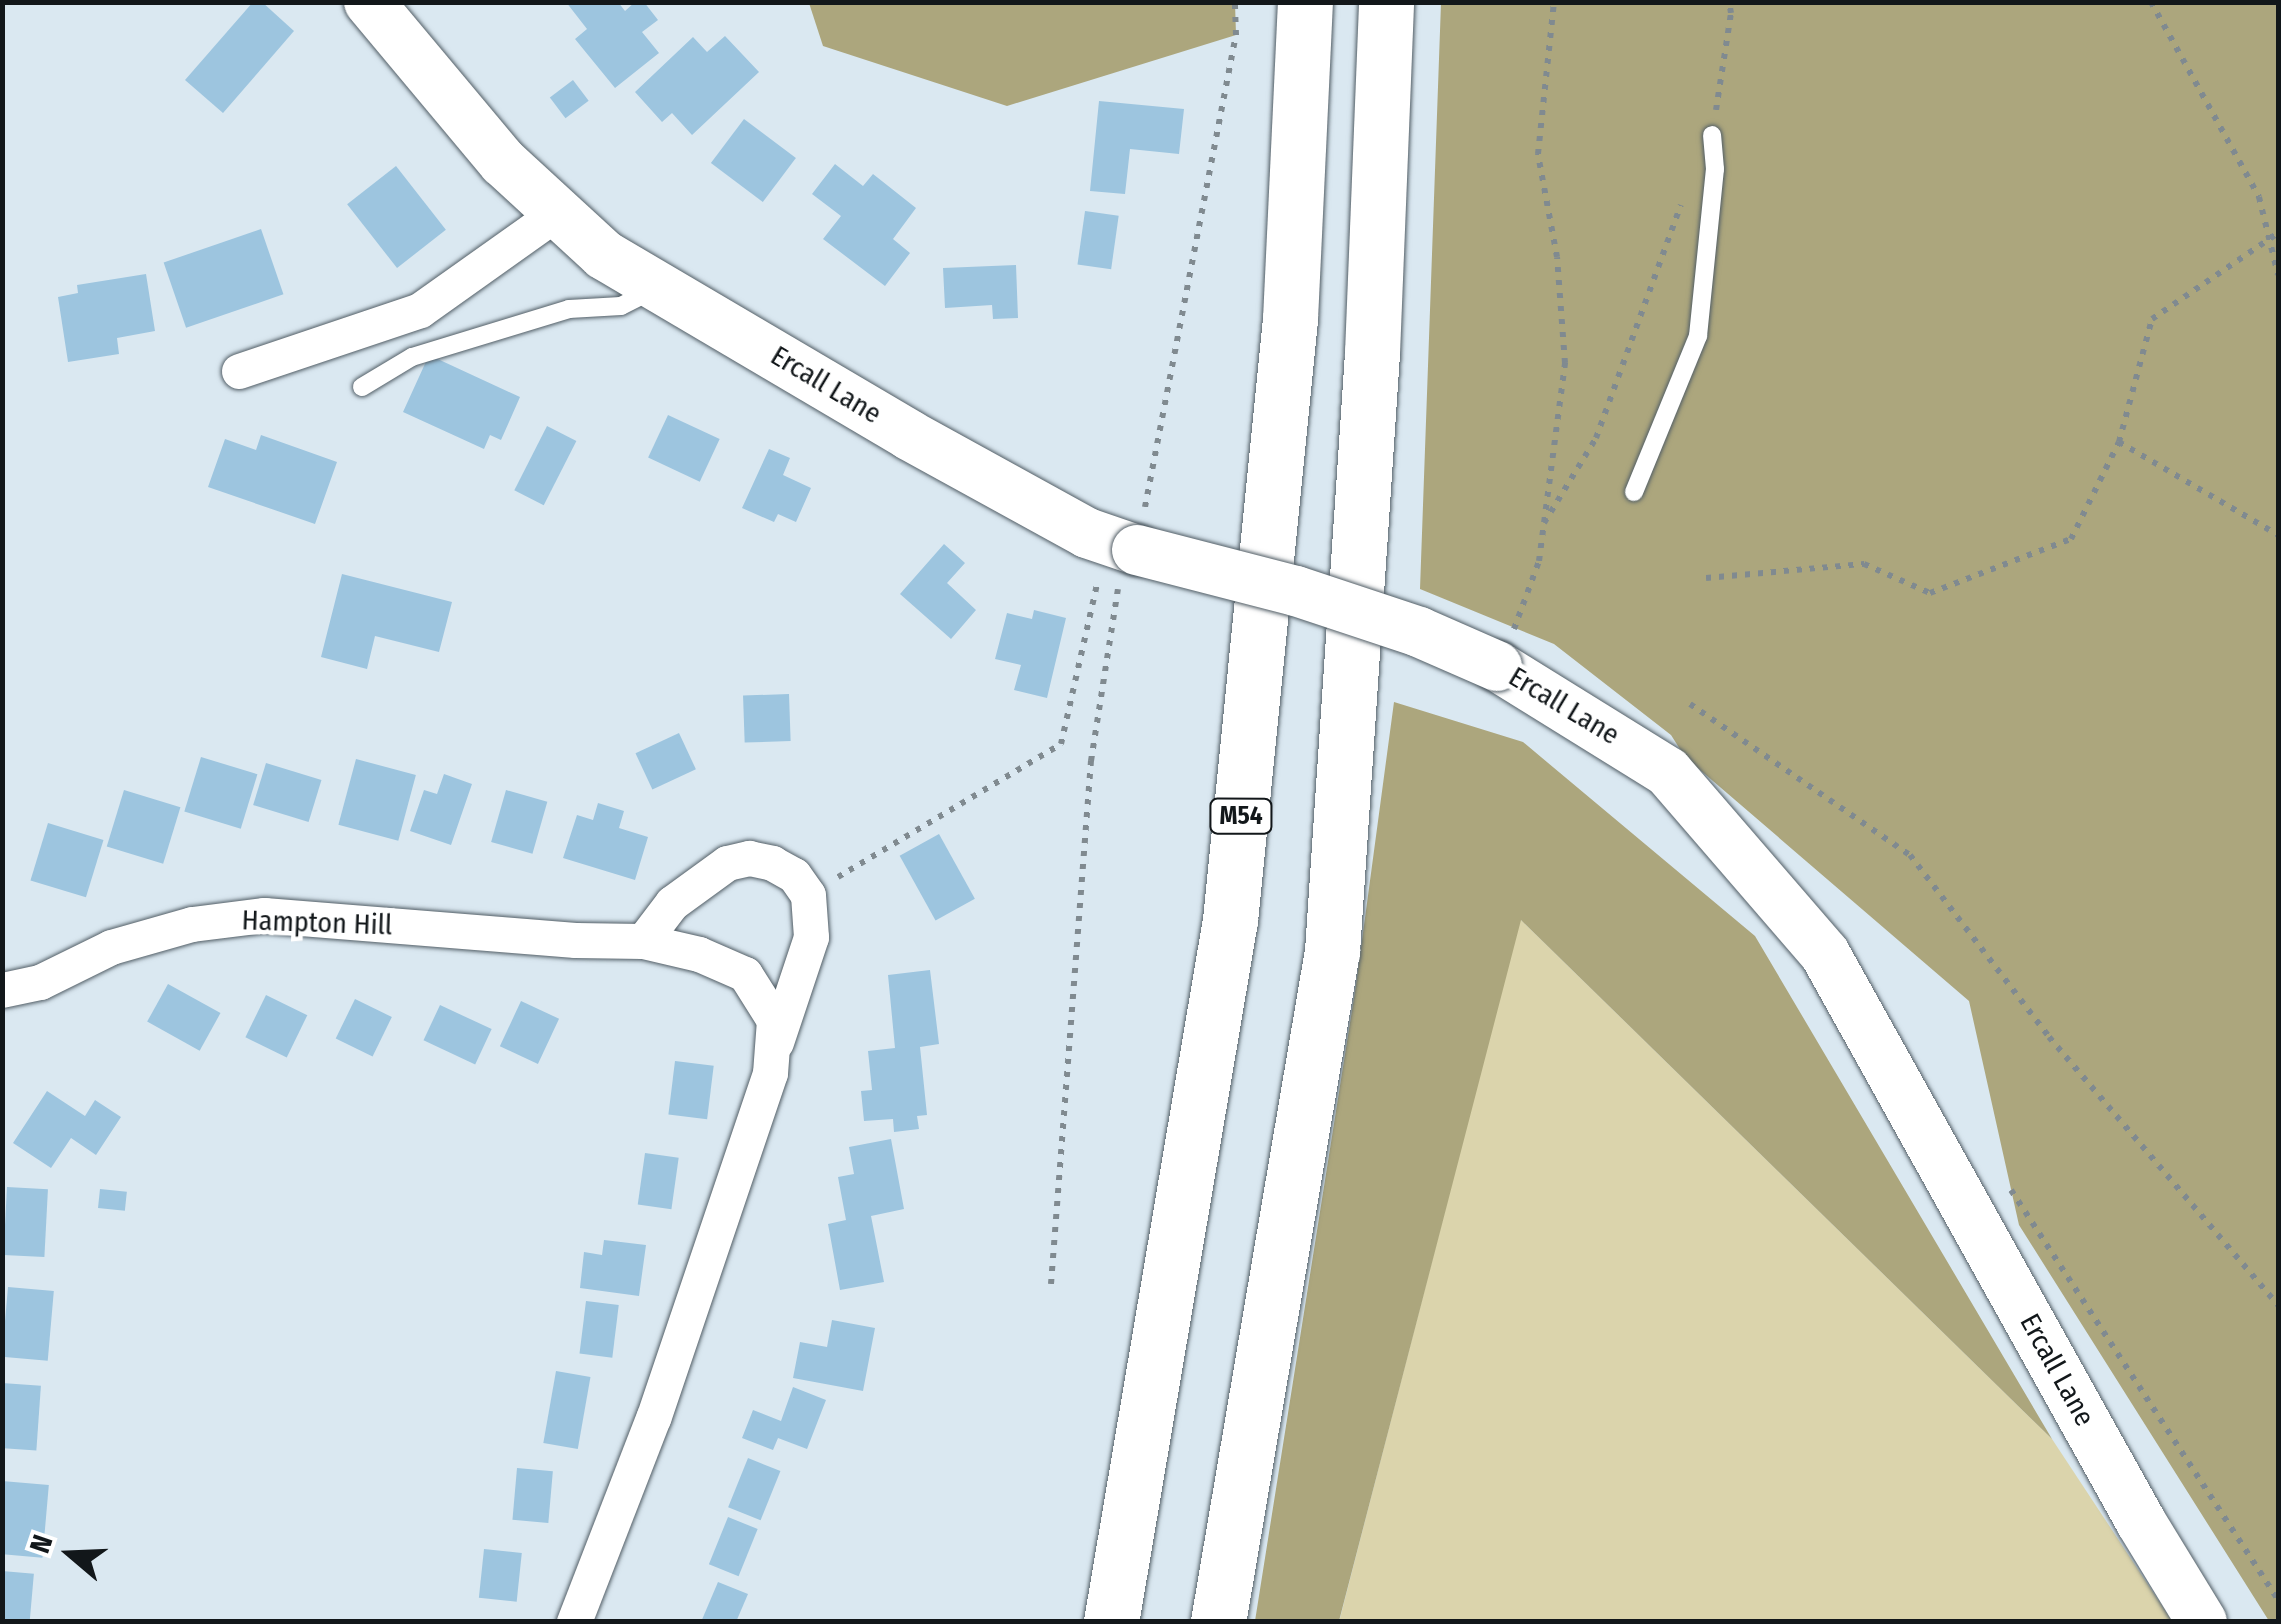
<!DOCTYPE html>
<style>
body{margin:0}
#map{position:relative;width:2281px;height:1624px;overflow:hidden;background:#dae8f1;font-family:"Fira Sans Condensed",sans-serif}
div>[style]{position:absolute}
.green>*{inset:0;background:#dbd4ac}
.forest>*{inset:0;background:#aca67d}
.building>*{inset:0;background:#9dc5df;transform-origin:0 0}
.path>*{height:6px;margin-top:-3px;transform-origin:0;background:repeating-linear-gradient(90deg,#808a90 0 5px,transparent 0 13px)}
.roads{filter:drop-shadow(0 0 2px #525e66) drop-shadow(0 0 2px #525e66)}
.lane>*{height:18px;margin:-9px;padding:0 9px;transform-origin:9px;border-radius:9px;background:#fff}
.street>*{height:35px;margin:-17.5px;padding:0 17.5px;transform-origin:17.5px;border-radius:17.5px;background:#fff}
.secondary>*{height:50px;margin:-25px;padding:0 25px;transform-origin:25px;border-radius:25px;background:#fff}
.highway>*{height:55px;margin:-27.5px;padding:0 27.5px;transform-origin:27.5px;border-radius:27.5px;background:#fff}
.bridges{filter:drop-shadow(0 0 2px #525e66) drop-shadow(0 0 2px #525e66)}
.secondary-bridge>*{height:50px;margin:-25px;padding:0 25px;transform-origin:25px;border-radius:25px;background:#fff}
span{translate:-50% -50%;white-space:nowrap;text-align:center;line-height:1.15;-webkit-text-stroke:9px #fff;paint-order:stroke}
.shield-label span{padding:2px 8px;background:#fff;border:2px solid;border-radius:8px;-webkit-text-stroke-width:0}
.shield-label{font-size:25px;color:#12171a;font-weight:700}
.street-label{font-size:28px;color:#12171a}
.frame{position:absolute;inset:0;border:5px solid #12171a;pointer-events:none}
.north{position:absolute;left:20px;top:1504px;width:100px;height:100px;-webkit-text-stroke:8px #fff;paint-order:stroke;rotate:289deg;font-size:28px;font-weight:700;line-height:40px;text-align:center;color:#12171a}
.north::after{content:'';display:block;margin:auto;width:35px;height:45px;background:#12171a;clip-path:polygon(50% 0,100% 100%,50% 72%,0 100%)}
</style>
<div id="map">
<div class="green">
<i style="clip-path:polygon(1520px 919px,2052px 1439px,2172px 1621px,1339px 1622px)"></i>
</div>
<div class="forest">
<i style="clip-path:polygon(809px 3px,1235px 3px,1236px 35px,1007px 106px,823px 46px)"></i>
<i style="clip-path:polygon(1441px 3px,2278px 3px,2278px 1621px,2269px 1621px,2019px 1225px,1969px 1001px,1685px 757px,1671px 735px,1554px 644px,1420px 589px)"></i>
<i style="clip-path:polygon(1394px 702px,1523px 742px,1755px 936px,2052px 1439px,1521px 920px,1339px 1621px,1255px 1621px,1356px 985px)"></i>
</div>
<div class="building">
<i style="clip-path:polygon(253px 2px,262px 2px,294px 31px,223px 113px,185px 80px)"></i>
<i style="clip-path:polygon(566px 2px,618px 2px,625px 11px,635px 2px,644px 2px,658px 20px,642px 32px,659px 53px,615px 88px,575px 39px,587px 29px)"></i>
<i style="clip-path:polygon(725px 36px,759px 72px,692px 135px,672px 113px,662px 122px,635px 92px,693px 37px,707px 52px)"></i>
<i style="left:573px;top:80px;width:26px;height:29px;rotate:53deg"></i>
<i style="clip-path:polygon(1099px 101px,1184px 109px,1179px 154px,1130px 149px,1125px 194px,1090px 191px)"></i>
<i style="left:744px;top:119px;width:65px;height:55px;rotate:37deg"></i>
<i style="clip-path:polygon(835px 164px,863px 186px,873px 174px,916px 208px,893px 239px,910px 253px,885px 286px,823px 239px,841px 216px,812px 194px)"></i>
<i style="left:396px;top:166px;width:81px;height:62px;rotate:52deg"></i>
<i style="left:1085px;top:211px;width:34px;height:54px;rotate:8deg"></i>
<i style="left:261px;top:229px;width:69px;height:103px;rotate:71deg"></i>
<i style="clip-path:polygon(1016px 265px,1018px 318px,993px 319px,992px 305px,945px 308px,943px 268px)"></i>
<i style="clip-path:polygon(146px 274px,155px 331px,117px 338px,119px 354px,68px 362px,58px 297px,78px 293px,77px 285px)"></i>
<i style="clip-path:polygon(429px 355px,520px 397px,501px 440px,490px 435px,484px 449px,403px 412px)"></i>
<i style="left:668px;top:415px;width:57px;height:47px;rotate:25deg"></i>
<i style="left:547px;top:426px;width:33px;height:72px;rotate:27deg"></i>
<i style="clip-path:polygon(261px 435px,337px 462px,315px 524px,208px 487px,225px 439px,256px 450px)"></i>
<i style="clip-path:polygon(769px 449px,790px 458px,783px 475px,811px 488px,796px 522px,778px 514px,774px 522px,742px 508px)"></i>
<i style="clip-path:polygon(944px 544px,965px 563px,947px 583px,976px 610px,951px 639px,900px 594px)"></i>
<i style="clip-path:polygon(342px 574px,452px 602px,439px 652px,375px 636px,367px 669px,321px 657px)"></i>
<i style="clip-path:polygon(1034px 610px,1066px 618px,1047px 698px,1014px 690px,1021px 665px,995px 659px,1007px 613px,1032px 619px)"></i>
<i style="left:789px;top:694px;width:47px;height:46px;rotate:88deg"></i>
<i style="left:679px;top:733px;width:40px;height:48px;rotate:65deg"></i>
<i style="left:201px;top:757px;width:59px;height:57px;rotate:17deg"></i>
<i style="left:356px;top:759px;width:62px;height:68px;rotate:15deg"></i>
<i style="left:266px;top:763px;width:58px;height:44px;rotate:17deg"></i>
<i style="clip-path:polygon(444px 774px,472px 784px,451px 845px,410px 831px,424px 790px,437px 794px)"></i>
<i style="left:124px;top:790px;width:59px;height:59px;rotate:17deg"></i>
<i style="left:506px;top:790px;width:43px;height:54px;rotate:16deg"></i>
<i style="clip-path:polygon(598px 803px,624px 811px,619px 828px,648px 837px,635px 880px,563px 858px,577px 815px,593px 820px)"></i>
<i style="left:48px;top:823px;width:58px;height:60px;rotate:17deg"></i>
<i style="left:939px;top:834px;width:74px;height:45px;rotate:61deg"></i>
<i style="clip-path:polygon(930px 970px,939px 1044px,920px 1047px,927px 1115px,917px 1116px,919px 1129px,894px 1132px,893px 1119px,864px 1121px,861px 1091px,872px 1090px,868px 1051px,895px 1048px,888px 975px)"></i>
<i style="left:168px;top:984px;width:60px;height:43px;rotate:29deg"></i>
<i style="left:266px;top:995px;width:46px;height:47px;rotate:26deg"></i>
<i style="left:355px;top:999px;width:41px;height:44px;rotate:26deg"></i>
<i style="left:521px;top:1001px;width:42px;height:50px;rotate:25deg"></i>
<i style="left:440px;top:1005px;width:57px;height:39px;rotate:25deg"></i>
<i style="left:675px;top:1061px;width:39px;height:54px;rotate:7deg"></i>
<i style="clip-path:polygon(47px 1091px,85px 1116px,95px 1100px,121px 1117px,96px 1155px,71px 1138px,51px 1168px,13px 1143px)"></i>
<i style="clip-path:polygon(891px 1139px,904px 1209px,871px 1216px,884px 1282px,840px 1290px,828px 1224px,846px 1220px,838px 1177px,854px 1174px,849px 1147px)"></i>
<i style="left:645px;top:1153px;width:34px;height:52px;rotate:8deg"></i>
<i style="left:7px;top:1187px;width:41px;height:68px;rotate:3deg"></i>
<i style="left:100px;top:1189px;width:27px;height:19px;rotate:6deg"></i>
<i style="clip-path:polygon(604px 1240px,646px 1245px,639px 1296px,580px 1288px,584px 1252px,602px 1255px)"></i>
<i style="left:8px;top:1287px;width:46px;height:70px;rotate:5deg"></i>
<i style="left:586px;top:1301px;width:33px;height:53px;rotate:7deg"></i>
<i style="clip-path:polygon(832px 1320px,875px 1328px,863px 1391px,793px 1378px,800px 1342px,827px 1347px)"></i>
<i style="left:556px;top:1371px;width:35px;height:73px;rotate:10deg"></i>
<i style="left:2px;top:1383px;width:39px;height:65px;rotate:4deg"></i>
<i style="clip-path:polygon(793px 1387px,826px 1400px,807px 1449px,778px 1438px,773px 1450px,742px 1438px,753px 1410px,781px 1421px)"></i>
<i style="left:748px;top:1458px;width:35px;height:53px;rotate:22deg"></i>
<i style="left:517px;top:1468px;width:36px;height:52px;rotate:5deg"></i>
<i style="left:2px;top:1481px;width:47px;height:73px;rotate:5deg"></i>
<i style="left:728px;top:1517px;width:32px;height:51px;rotate:22deg"></i>
<i style="left:484px;top:1549px;width:38px;height:49px;rotate:6deg"></i>
<i style="left:2px;top:1571px;width:32px;height:49px;rotate:5deg"></i>
<i style="clip-path:polygon(718px 1582px,748px 1594px,736px 1622px,701px 1622px)"></i>
</div>
<div class="path">
<i style="left:2151px;top:2px;width:223px;rotate:61deg"></i>
<i style="left:2259px;top:197px;width:80px;rotate:76.3deg"></i>
<i style="left:1716px;top:110px;width:98px;rotate:-81.2deg"></i>
<i style="left:1731px;top:13px;width:11px;rotate:-100deg"></i>
<i style="left:2119px;top:442px;width:127px;rotate:-75deg"></i>
<i style="left:2152px;top:319px;width:153px;rotate:-34.3deg"></i>
<i style="left:1145px;top:507px;width:481px;rotate:-79.1deg"></i>
<i style="left:1236px;top:35px;width:33px;rotate:-92deg"></i>
<i style="left:1544px;top:523px;width:100px;rotate:-58.5deg"></i>
<i style="left:1596px;top:438px;width:248px;rotate:-70deg"></i>
<i style="left:1706px;top:578px;width:159px;rotate:-5.1deg"></i>
<i style="left:1864px;top:564px;width:72px;rotate:23.7deg"></i>
<i style="left:1930px;top:593px;width:151px;rotate:-21deg"></i>
<i style="left:2071px;top:539px;width:108px;rotate:-63.7deg"></i>
<i style="left:2119px;top:442px;width:184px;rotate:30.3deg"></i>
<i style="left:1514px;top:629px;width:72px;rotate:-69.8deg"></i>
<i style="left:1539px;top:561px;width:200px;rotate:-82.5deg"></i>
<i style="left:1565px;top:363px;width:106px;rotate:-94.3deg"></i>
<i style="left:1557px;top:257px;width:105px;rotate:-100.5deg"></i>
<i style="left:1538px;top:154px;width:153px;rotate:-84deg"></i>
<i style="left:1690px;top:704px;width:267px;rotate:34.5deg"></i>
<i style="left:1910px;top:855px;width:229px;rotate:52.6deg"></i>
<i style="left:2049px;top:1037px;width:353px;rotate:49.5deg"></i>
<i style="left:838px;top:877px;width:260px;rotate:-30.8deg"></i>
<i style="left:1061px;top:744px;width:168px;rotate:-77.3deg"></i>
<i style="left:2011px;top:1190px;width:489px;rotate:56.9deg"></i>
<i style="left:1051px;top:1284px;width:525px;rotate:-85.63deg"></i>
<i style="left:1091px;top:761px;width:174px;rotate:-81.1deg"></i>
</div>
<div class="roads">
<div class="lane">
<i style="left:362px;top:387px;width:58px;rotate:-31deg"></i>
<i style="left:412px;top:357px;width:164px;rotate:-17deg"></i>
<i style="left:569px;top:309px;width:52px;rotate:-3.3deg"></i>
<i style="left:621px;top:306px;width:35px;rotate:-27deg"></i>
<i style="left:1634px;top:492px;width:169px;rotate:-67.7deg"></i>
<i style="left:1698px;top:336px;width:168px;rotate:-84.2deg"></i>
<i style="left:1715px;top:169px;width:34px;rotate:-95deg"></i>
</div>
<div class="street">
<i style="left:239px;top:371px;width:191px;rotate:-18.6deg"></i>
<i style="left:420px;top:310px;width:169px;rotate:-35.4deg"></i>
<i style="left:643px;top:941px;width:48px;rotate:-52.7deg"></i>
<i style="left:672px;top:903px;width:68px;rotate:-36deg"></i>
<i style="left:727px;top:863px;width:23px;rotate:-13deg"></i>
<i style="left:749px;top:858px;width:24px;rotate:12deg"></i>
<i style="left:772px;top:863px;width:25px;rotate:29deg"></i>
<i style="left:794px;top:875px;width:24px;rotate:55deg"></i>
<i style="left:808px;top:895px;width:42px;rotate:85.9deg"></i>
<i style="left:811px;top:937px;width:111px;rotate:108.4deg"></i>
<i style="left:2px;top:990px;width:39px;rotate:-12deg"></i>
<i style="left:40px;top:982px;width:79px;rotate:-26.2deg"></i>
<i style="left:111px;top:947px;width:84px;rotate:-15.9deg"></i>
<i style="left:192px;top:924px;width:73px;rotate:-7.1deg"></i>
<i style="left:264px;top:915px;width:312px;rotate:4.6deg"></i>
<i style="left:575px;top:940px;width:68px;rotate:0.8deg"></i>
<i style="left:643px;top:941px;width:57px;rotate:13.1deg"></i>
<i style="left:699px;top:954px;width:50px;rotate:23.5deg"></i>
<i style="left:745px;top:974px;width:54px;rotate:57.8deg"></i>
<i style="left:774px;top:1020px;width:53px;rotate:94.3deg"></i>
<i style="left:770px;top:1073px;width:364px;rotate:108.7deg"></i>
<i style="left:653px;top:1418px;width:219px;rotate:111.2deg"></i>
</div>
<div class="secondary">
<i style="left:369px;top:2px;width:209px;rotate:50.1deg"></i>
<i style="left:503px;top:162px;width:137px;rotate:42.6deg"></i>
<i style="left:604px;top:255px;width:354px;rotate:30.5deg"></i>
<i style="left:909px;top:435px;width:203px;rotate:28.8deg"></i>
<i style="left:1087px;top:533px;width:53px;rotate:18.8deg"></i>
<i style="left:1497px;top:666px;width:201px;rotate:31.8deg"></i>
<i style="left:1668px;top:772px;width:240px;rotate:49.2deg"></i>
<i style="left:1825px;top:954px;width:650px;rotate:60.91deg"></i>
<i style="left:2141px;top:1522px;width:117px;rotate:58.6deg"></i>
</div>
<div class="highway">
<i style="left:1111px;top:1622px;width:712px;rotate:-80.38deg"></i>
<i style="left:1230px;top:920px;width:604px;rotate:-84.3deg"></i>
<i style="left:1290px;top:319px;width:317px;rotate:-87.3deg"></i>
<i style="left:1218px;top:1622px;width:681px;rotate:-80.36deg"></i>
<i style="left:1332px;top:951px;width:599px;rotate:-86.17deg"></i>
<i style="left:1372px;top:353px;width:351px;rotate:-87.7deg"></i>
</div>
</div>
<div class="bridges">
<div class="secondary-bridge">
<i style="left:1137px;top:550px;width:164px;rotate:14.5deg"></i>
<i style="left:1296px;top:591px;width:130px;rotate:18.4deg"></i>
<i style="left:1419px;top:632px;width:85px;rotate:23.6deg"></i>
</div>
</div>
<div class="shield-label">
<span style="left:1241px;top:816px">M54</span>
</div>
<div class="street-label">
<span style="left:826px;top:385px;rotate:31deg">Ercall Lane</span>
<span style="left:1564px;top:706px;rotate:31deg">Ercall Lane</span>
<span style="left:317px;top:923px;rotate:2deg">Hampton Hill</span>
<span style="left:2057px;top:1370px;rotate:61deg">Ercall Lane</span>
</div>
<div class="frame"></div>
<div class="north">N</div>
</div>
